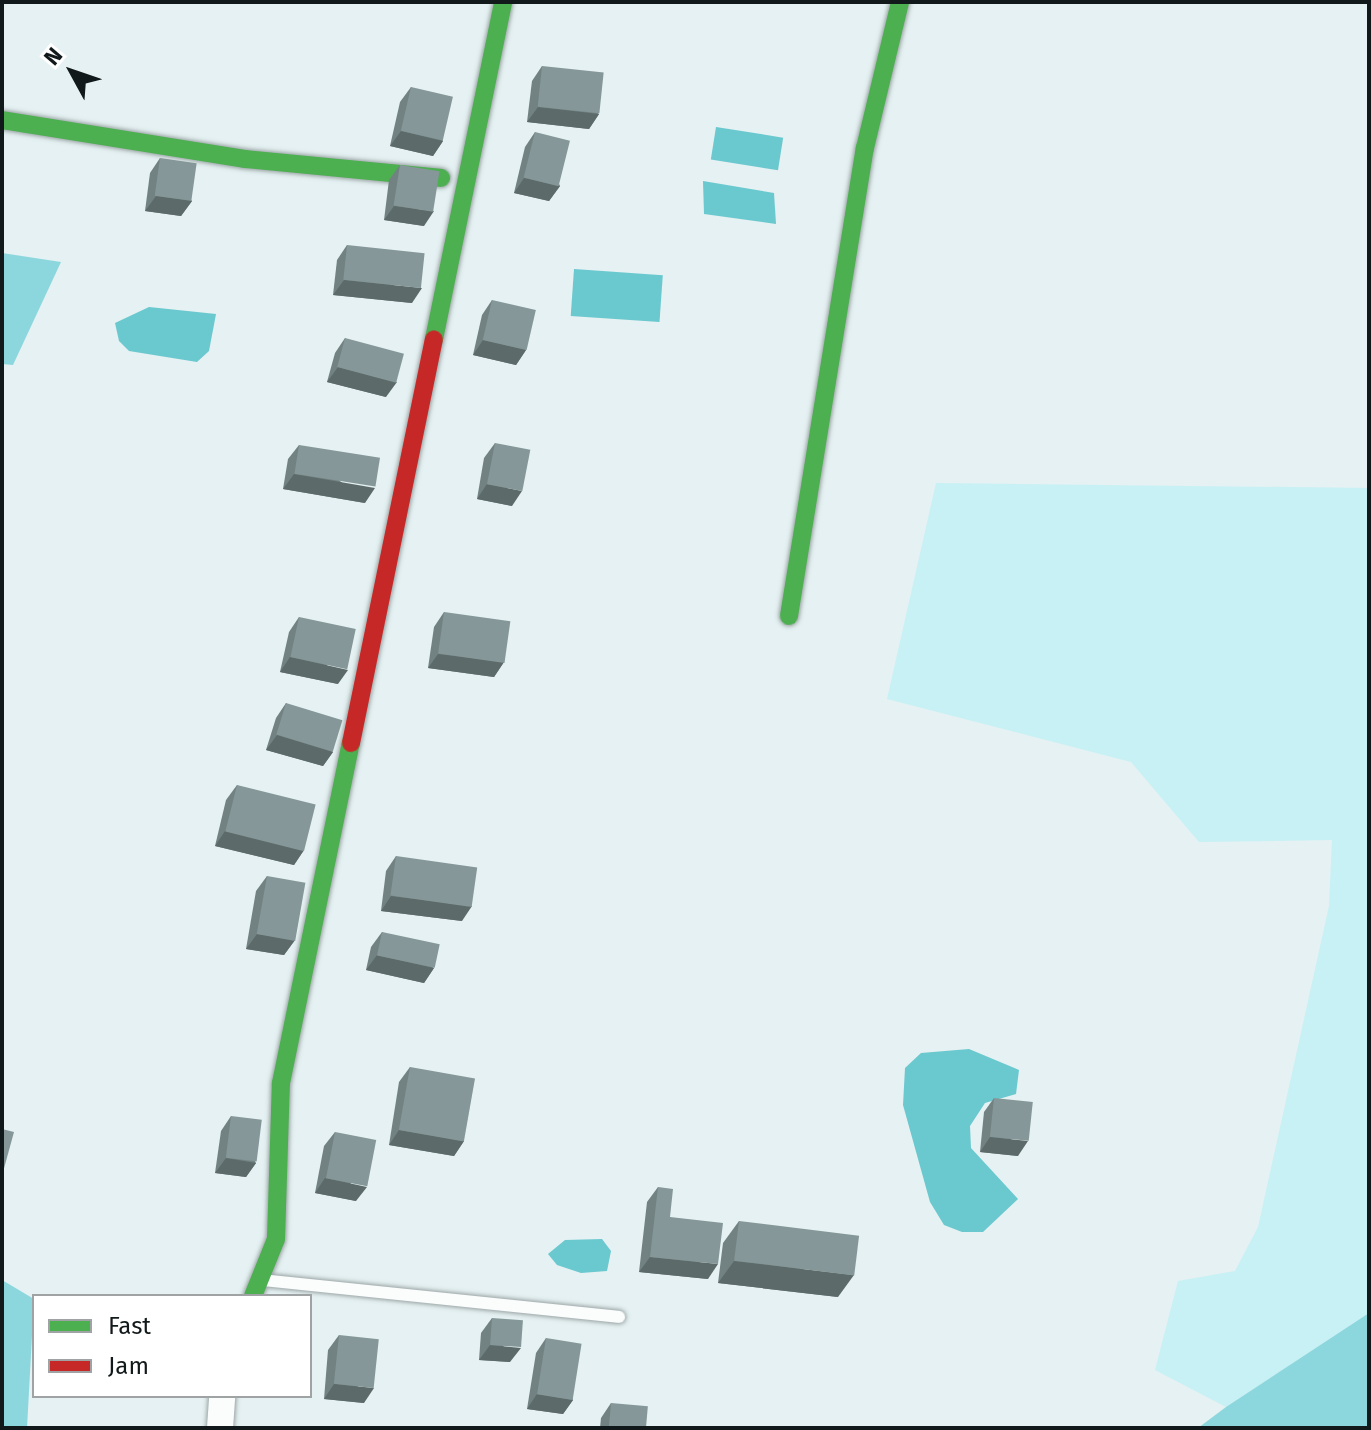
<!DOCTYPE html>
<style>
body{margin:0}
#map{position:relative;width:1371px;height:1430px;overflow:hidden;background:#e5f1f2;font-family:"Fira Sans",sans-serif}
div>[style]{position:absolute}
.green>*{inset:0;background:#c7f1f4}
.forest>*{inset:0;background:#8cd7dd}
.water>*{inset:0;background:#6ac8cf;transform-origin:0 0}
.roads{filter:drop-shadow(0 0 2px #9da6a7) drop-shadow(0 0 2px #9da6a7)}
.lane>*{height:12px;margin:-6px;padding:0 6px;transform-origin:6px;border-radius:6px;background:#fbfdfd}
.street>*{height:26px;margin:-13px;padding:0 13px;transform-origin:13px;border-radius:13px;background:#fbfdfd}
.fast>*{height:18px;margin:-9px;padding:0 9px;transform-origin:9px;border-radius:9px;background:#4caf50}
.jam>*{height:18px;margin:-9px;padding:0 9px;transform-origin:9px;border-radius:9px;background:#c62828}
.wall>*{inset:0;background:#728283}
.shaded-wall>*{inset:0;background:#5d6a6a}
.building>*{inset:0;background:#859798;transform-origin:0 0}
span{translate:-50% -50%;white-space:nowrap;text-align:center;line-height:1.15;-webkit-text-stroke:8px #fff;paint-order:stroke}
.frame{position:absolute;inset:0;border:4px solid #12191a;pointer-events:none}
.legend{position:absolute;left:32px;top:1294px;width:280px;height:104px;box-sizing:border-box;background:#fff;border:2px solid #a0a3a3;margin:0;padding:10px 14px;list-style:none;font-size:24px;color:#12191a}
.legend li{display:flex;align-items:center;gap:16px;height:40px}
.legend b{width:40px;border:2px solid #a0a3a3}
.north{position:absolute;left:32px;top:32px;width:80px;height:80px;-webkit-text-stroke:6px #fff;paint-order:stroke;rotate:310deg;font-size:22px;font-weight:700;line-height:32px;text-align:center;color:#12191a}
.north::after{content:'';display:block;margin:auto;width:28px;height:36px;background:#12191a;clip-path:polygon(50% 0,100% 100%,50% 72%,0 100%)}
</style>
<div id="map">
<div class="green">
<i style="clip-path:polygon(936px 483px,1369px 488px,1369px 1313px,1226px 1407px,1155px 1370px,1178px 1281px,1235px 1271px,1258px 1227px,1329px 906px,1332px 840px,1199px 842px,1131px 762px,887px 699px)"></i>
</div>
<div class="forest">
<i style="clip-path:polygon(2px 253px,61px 262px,13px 365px,2px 364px)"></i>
<i style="clip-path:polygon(2px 1280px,34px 1299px,27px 1428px,2px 1428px)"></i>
<i style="clip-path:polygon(1369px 1313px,1369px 1428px,1198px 1428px,1226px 1407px)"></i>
</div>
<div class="water">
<i style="left:716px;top:127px;width:68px;height:33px;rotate:9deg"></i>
<i style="clip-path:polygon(703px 181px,774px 193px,776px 224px,704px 214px)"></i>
<i style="left:574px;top:269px;width:89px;height:47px;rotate:4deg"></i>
<i style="clip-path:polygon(149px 307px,216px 314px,209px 351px,197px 362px,129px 351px,119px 341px,115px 323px)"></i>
<i style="clip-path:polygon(969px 1049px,1019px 1070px,1016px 1094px,985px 1103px,970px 1126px,971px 1148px,1018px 1199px,983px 1232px,962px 1232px,944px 1225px,930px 1202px,903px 1105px,905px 1068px,921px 1053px)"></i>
<i style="clip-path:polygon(602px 1239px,611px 1251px,607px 1271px,581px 1273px,557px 1265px,548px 1254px,565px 1240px)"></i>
</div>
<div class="roads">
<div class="lane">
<i style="left:262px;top:1280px;width:359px;rotate:5.9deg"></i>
</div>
<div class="street">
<i style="left:220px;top:1428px;width:32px;rotate:-86deg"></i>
</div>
<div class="fast">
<i style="left:2px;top:120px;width:246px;rotate:9.1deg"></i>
<i style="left:245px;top:159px;width:197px;rotate:5.5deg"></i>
<i style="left:434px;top:339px;width:344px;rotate:-78.4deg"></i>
<i style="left:789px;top:616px;width:474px;rotate:-80.8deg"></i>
<i style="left:865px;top:148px;width:150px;rotate:-76.5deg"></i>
<i style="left:253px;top:1296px;width:61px;rotate:-68deg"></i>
<i style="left:276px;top:1239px;width:156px;rotate:-88.2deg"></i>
<i style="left:281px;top:1083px;width:347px;rotate:-78.4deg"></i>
</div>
<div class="jam">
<i style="left:351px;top:743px;width:412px;rotate:-78.4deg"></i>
</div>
</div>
<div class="wall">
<i style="clip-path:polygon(542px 66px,599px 114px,589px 129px,527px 122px,532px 81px)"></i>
<i style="clip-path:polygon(411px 87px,443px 141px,433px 156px,390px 146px,400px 102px)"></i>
<i style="clip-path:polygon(535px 132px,560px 186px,549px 201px,514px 193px,525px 147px)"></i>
<i style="clip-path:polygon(160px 158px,192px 201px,181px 216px,145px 211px,150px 173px)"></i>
<i style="clip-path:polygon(400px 165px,424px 226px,384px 220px,389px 180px)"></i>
<i style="clip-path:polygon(347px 245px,412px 303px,333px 295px,337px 260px)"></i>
<i style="clip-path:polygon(492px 300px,526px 350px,516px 365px,473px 355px,482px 315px)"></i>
<i style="clip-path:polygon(345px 338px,386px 397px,327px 382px,335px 353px)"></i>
<i style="clip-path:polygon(495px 443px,512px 506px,477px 499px,484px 458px)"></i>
<i style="clip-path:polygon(299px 445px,365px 503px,283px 489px,288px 459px)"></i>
<i style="clip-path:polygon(444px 612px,504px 662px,494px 677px,428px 668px,434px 627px)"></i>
<i style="clip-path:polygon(299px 617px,338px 684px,280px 672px,289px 632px)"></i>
<i style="clip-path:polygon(286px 703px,333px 752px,323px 766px,266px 750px,276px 718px)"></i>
<i style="clip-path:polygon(237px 785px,304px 850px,294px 865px,215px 846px,226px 800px)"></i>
<i style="clip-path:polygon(396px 856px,462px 921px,381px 911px,386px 871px)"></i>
<i style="clip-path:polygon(267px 876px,295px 940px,284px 955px,246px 949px,256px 891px)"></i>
<i style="clip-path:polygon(382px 932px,434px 968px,424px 983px,366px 970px,371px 947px)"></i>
<i style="clip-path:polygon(410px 1067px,464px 1141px,454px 1156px,389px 1145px,399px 1082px)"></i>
<i style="clip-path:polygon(994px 1098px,1018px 1156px,980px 1152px,984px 1112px)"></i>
<i style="clip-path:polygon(231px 1116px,256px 1163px,246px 1177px,215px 1173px,221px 1131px)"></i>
<i style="clip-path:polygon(335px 1132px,356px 1201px,315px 1193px,324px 1146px)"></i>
<i style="clip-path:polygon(658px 1187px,670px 1217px,708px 1279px,639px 1272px,647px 1202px)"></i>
<i style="clip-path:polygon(739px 1221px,838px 1297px,718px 1283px,723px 1243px)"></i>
<i style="clip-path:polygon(492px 1318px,510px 1362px,479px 1360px,481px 1333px)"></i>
<i style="clip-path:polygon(339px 1335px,364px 1403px,324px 1399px,328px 1350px)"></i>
<i style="clip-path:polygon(546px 1338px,573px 1400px,563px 1414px,527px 1409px,536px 1353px)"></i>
<i style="clip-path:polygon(611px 1403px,646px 1428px,600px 1428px,601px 1418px)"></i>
</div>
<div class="shaded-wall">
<i style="clip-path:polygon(538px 107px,599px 114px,589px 129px,527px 122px)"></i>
<i style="clip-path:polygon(401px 131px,443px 141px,433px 156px,390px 146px)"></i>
<i style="clip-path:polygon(524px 178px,560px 186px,549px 201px,514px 193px)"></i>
<i style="clip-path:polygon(156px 196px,192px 201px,181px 216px,145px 211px)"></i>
<i style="clip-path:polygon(394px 206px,434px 211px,424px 226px,384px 220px)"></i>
<i style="clip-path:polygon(344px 280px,422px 288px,412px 303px,333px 295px)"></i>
<i style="clip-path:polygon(483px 340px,526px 350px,516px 365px,473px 355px)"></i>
<i style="clip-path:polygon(338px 367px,397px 382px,386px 397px,327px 382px)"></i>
<i style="clip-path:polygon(294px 474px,375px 488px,365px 503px,283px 489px)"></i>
<i style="clip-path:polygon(487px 484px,522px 491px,512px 506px,477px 499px)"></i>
<i style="clip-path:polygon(438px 654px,504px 662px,494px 677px,428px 668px)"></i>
<i style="clip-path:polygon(290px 657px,348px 670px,338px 684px,280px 672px)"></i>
<i style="clip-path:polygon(277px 735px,333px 752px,323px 766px,266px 750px)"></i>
<i style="clip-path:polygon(225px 831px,304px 850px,294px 865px,215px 846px)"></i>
<i style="clip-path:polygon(391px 896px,472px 906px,462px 921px,381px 911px)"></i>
<i style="clip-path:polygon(257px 934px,295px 940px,284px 955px,246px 949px)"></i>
<i style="clip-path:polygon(377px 955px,434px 968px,424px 983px,366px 970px)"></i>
<i style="clip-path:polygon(399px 1130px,464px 1141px,454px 1156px,389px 1145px)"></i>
<i style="clip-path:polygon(990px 1137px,1028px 1141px,1018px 1156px,980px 1152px)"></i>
<i style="clip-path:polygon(226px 1158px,256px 1163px,246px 1177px,215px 1173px)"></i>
<i style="clip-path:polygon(325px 1178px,367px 1187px,356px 1201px,315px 1193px)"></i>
<i style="clip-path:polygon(650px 1257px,718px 1264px,708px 1279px,639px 1272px)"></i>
<i style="clip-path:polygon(734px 1261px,854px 1275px,838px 1297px,718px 1283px)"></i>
<i style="clip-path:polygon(490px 1345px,521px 1348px,510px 1362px,479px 1360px)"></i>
<i style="clip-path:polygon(334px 1384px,374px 1388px,364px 1403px,324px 1399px)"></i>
<i style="clip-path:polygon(537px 1394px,573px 1400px,563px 1414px,527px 1409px)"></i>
</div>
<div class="building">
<i style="left:542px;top:66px;width:62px;height:41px;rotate:6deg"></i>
<i style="left:411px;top:87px;width:43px;height:45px;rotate:13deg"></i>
<i style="left:535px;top:132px;width:36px;height:47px;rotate:14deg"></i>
<i style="left:160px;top:158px;width:37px;height:38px;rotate:8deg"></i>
<i style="left:400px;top:165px;width:40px;height:41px;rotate:9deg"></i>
<i style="left:347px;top:245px;width:78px;height:35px;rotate:6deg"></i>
<i style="left:492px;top:300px;width:45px;height:41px;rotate:13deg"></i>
<i style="left:345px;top:338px;width:61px;height:30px;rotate:15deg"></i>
<i style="left:495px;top:443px;width:36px;height:42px;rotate:11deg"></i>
<i style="left:299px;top:445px;width:82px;height:29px;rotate:9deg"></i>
<i style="left:444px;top:612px;width:67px;height:42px;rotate:8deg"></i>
<i style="left:299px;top:617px;width:58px;height:41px;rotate:12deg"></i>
<i style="left:286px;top:703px;width:59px;height:33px;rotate:17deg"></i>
<i style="left:237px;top:785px;width:81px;height:48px;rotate:14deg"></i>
<i style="left:396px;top:856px;width:82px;height:40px;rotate:8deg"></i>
<i style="left:267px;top:876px;width:39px;height:59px;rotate:10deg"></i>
<i style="left:382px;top:932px;width:59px;height:24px;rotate:12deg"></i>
<i style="left:410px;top:1067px;width:66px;height:64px;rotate:10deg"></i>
<i style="left:994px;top:1098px;width:39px;height:39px;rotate:6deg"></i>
<i style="left:231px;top:1116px;width:31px;height:42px;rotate:7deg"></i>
<i style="clip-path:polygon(2px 1129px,14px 1132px,3px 1172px,2px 1171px)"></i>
<i style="left:335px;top:1132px;width:42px;height:47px;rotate:11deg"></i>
<i style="clip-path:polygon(658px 1187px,673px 1189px,670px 1217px,723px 1223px,718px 1264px,650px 1257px)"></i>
<i style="left:739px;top:1221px;width:121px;height:40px;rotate:7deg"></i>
<i style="left:492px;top:1318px;width:31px;height:27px;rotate:4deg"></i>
<i style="left:339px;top:1335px;width:40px;height:49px;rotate:6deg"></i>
<i style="left:546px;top:1338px;width:36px;height:57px;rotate:9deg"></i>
<i style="left:611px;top:1403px;width:37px;height:25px;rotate:5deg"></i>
</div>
<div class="frame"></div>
<ul class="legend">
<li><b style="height:10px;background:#4caf50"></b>Fast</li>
<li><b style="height:10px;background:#c62828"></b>Jam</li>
</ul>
<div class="north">N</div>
</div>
